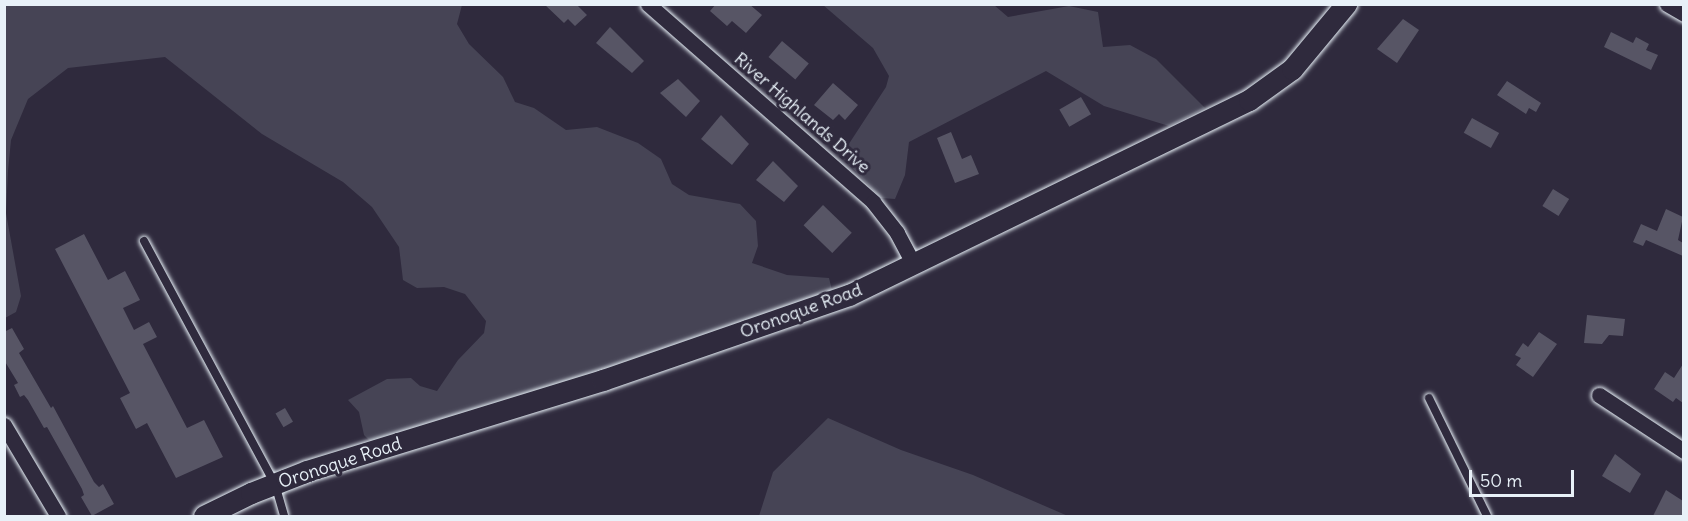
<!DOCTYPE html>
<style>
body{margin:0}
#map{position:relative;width:1688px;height:521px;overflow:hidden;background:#2f2a3d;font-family:Delius,sans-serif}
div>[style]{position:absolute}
.green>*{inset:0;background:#464455}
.building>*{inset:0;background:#575565;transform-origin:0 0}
.roads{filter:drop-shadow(0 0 2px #e8f1f8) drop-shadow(0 0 2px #e8f1f8)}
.lane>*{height:8px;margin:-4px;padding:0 4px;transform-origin:4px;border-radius:4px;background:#2f2a3d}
.street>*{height:15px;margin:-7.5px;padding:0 7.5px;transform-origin:7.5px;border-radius:7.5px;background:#2f2a3d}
.secondary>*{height:21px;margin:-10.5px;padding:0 10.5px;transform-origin:10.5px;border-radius:10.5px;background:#2f2a3d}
span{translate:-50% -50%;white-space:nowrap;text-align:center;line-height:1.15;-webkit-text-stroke:6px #2f2a3d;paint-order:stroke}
.street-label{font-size:18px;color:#e8f1f8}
.frame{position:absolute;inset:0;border:6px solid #e8f1f8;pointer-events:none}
.scale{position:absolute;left:1469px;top:470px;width:105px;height:27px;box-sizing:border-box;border:3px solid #e8f1f8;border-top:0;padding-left:8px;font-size:18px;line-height:21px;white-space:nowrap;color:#e8f1f8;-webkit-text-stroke:4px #2f2a3d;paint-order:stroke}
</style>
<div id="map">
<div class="green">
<i style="clip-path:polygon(5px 4px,462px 5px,457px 24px,469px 44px,503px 77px,515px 102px,534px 108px,566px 130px,597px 127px,638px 143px,661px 159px,672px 184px,689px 195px,740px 204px,756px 221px,758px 246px,752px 263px,787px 275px,829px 278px,832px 290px,694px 342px,373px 444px,364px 435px,359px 412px,348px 400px,387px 379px,411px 378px,420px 386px,437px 391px,458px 360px,484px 333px,486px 321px,465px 294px,444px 287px,417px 288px,403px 280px,399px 247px,372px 207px,343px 182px,262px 134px,165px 57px,68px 68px,28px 99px,11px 140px,8px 171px,6px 213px,21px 296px,16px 312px,5px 318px)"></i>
<i style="clip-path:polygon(823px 5px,994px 5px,1008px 17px,1069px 6px,1098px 12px,1103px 47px,1130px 45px,1156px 59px,1205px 108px,1169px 126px,1104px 106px,1046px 71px,909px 142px,905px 175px,895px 199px,881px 198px,841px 156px,886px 87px,889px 76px,873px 48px)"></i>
<i style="clip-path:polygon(828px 418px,901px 450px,973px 475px,1068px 516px,759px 516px,773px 472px)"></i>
</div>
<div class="building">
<i style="clip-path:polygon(544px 4px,576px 4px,587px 15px,575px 26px,568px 19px,564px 23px)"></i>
<i style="clip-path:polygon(716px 4px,749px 4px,762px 15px,746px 33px,732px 21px,727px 26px,710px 11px)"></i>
<i style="clip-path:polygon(1403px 19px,1419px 30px,1397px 63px,1377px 49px)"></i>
<i style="clip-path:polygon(610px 27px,644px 61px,632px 73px,596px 43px)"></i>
<i style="clip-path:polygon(1611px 32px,1633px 43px,1636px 37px,1649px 44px,1646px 50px,1658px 55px,1651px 70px,1604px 47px)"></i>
<i style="left:782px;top:41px;width:35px;height:21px;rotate:40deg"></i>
<i style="clip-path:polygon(678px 79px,700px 101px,686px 117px,660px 93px)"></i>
<i style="clip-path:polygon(1507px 81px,1541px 103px,1536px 112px,1529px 108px,1526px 114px,1497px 95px)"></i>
<i style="clip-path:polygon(833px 83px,858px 105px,845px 120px,839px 114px,833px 120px,814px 105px)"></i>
<i style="left:1081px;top:97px;width:20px;height:25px;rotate:60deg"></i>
<i style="clip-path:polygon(721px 115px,749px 144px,732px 165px,701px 139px)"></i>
<i style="left:1472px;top:118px;width:31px;height:17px;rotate:29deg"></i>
<i style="clip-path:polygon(951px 132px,962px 159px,971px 155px,979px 174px,955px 183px,937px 138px)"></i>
<i style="clip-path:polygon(773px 161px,798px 186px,784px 202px,756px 180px)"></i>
<i style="left:1553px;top:189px;width:19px;height:20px;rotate:32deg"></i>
<i style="left:823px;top:205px;width:40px;height:28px;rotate:44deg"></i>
<i style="clip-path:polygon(1666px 209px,1683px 217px,1678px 240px,1683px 243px,1683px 256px,1646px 240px,1643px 246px,1633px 242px,1641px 224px,1657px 231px)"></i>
<i style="clip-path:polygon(84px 234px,108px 280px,125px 271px,140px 300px,123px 308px,134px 330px,149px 322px,157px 337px,143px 344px,187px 428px,204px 420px,223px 457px,176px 478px,147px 423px,136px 429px,120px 398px,130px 393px,55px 249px)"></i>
<i style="clip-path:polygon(1587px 315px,1625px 319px,1623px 336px,1609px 335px,1602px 344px,1584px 343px)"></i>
<i style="clip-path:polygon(12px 328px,24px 349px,19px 353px,51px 408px,53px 406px,94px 482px,99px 487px,103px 484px,114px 504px,92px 516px,81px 497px,84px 495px,82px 489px,47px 427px,44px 428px,28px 400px,24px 395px,20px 397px,14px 385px,18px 383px,4px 360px,4px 332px)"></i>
<i style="clip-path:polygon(1539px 332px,1557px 344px,1533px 377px,1516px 365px,1521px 358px,1515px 355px,1523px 343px,1528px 347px)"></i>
<i style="clip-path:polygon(1683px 364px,1683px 403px,1676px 398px,1673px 402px,1654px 389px,1665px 372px,1674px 378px)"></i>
<i style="left:285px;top:408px;width:16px;height:11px;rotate:60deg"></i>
<i style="clip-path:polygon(1615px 454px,1641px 474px,1630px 493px,1602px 476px)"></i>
<i style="clip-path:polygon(1666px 490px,1683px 501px,1683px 516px,1653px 516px)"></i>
</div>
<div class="roads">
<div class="lane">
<i style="left:144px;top:241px;width:276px;rotate:61.7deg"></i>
<i style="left:275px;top:484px;width:33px;rotate:74deg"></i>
<i style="left:1429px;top:398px;width:131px;rotate:63.8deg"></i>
</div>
<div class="street">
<i style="left:648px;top:4px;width:300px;rotate:41.3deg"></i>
<i style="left:873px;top:202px;width:39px;rotate:52deg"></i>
<i style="left:897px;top:233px;width:36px;rotate:62deg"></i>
<i style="left:1667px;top:4px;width:20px;rotate:30deg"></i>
<i style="left:1599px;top:395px;width:102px;rotate:33.4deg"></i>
<i style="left:4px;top:425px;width:106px;rotate:59.3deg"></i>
</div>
<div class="secondary">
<i style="left:204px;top:516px;width:52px;rotate:-26.1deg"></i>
<i style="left:251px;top:493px;width:60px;rotate:-21.4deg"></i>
<i style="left:307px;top:471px;width:310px;rotate:-17.1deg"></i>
<i style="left:603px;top:380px;width:260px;rotate:-19.1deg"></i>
<i style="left:849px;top:295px;width:445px;rotate:-26deg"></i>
<i style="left:1249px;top:100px;width:53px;rotate:-35.8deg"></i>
<i style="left:1292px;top:69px;width:85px;rotate:-50.3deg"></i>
</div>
</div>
<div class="street-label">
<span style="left:802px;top:113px;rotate:41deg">River Highlands Drive</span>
<span style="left:801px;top:311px;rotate:-20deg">Oronoque Road</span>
<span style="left:340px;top:463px;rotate:-18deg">Oronoque Road</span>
</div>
<div class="frame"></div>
<div class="scale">50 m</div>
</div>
